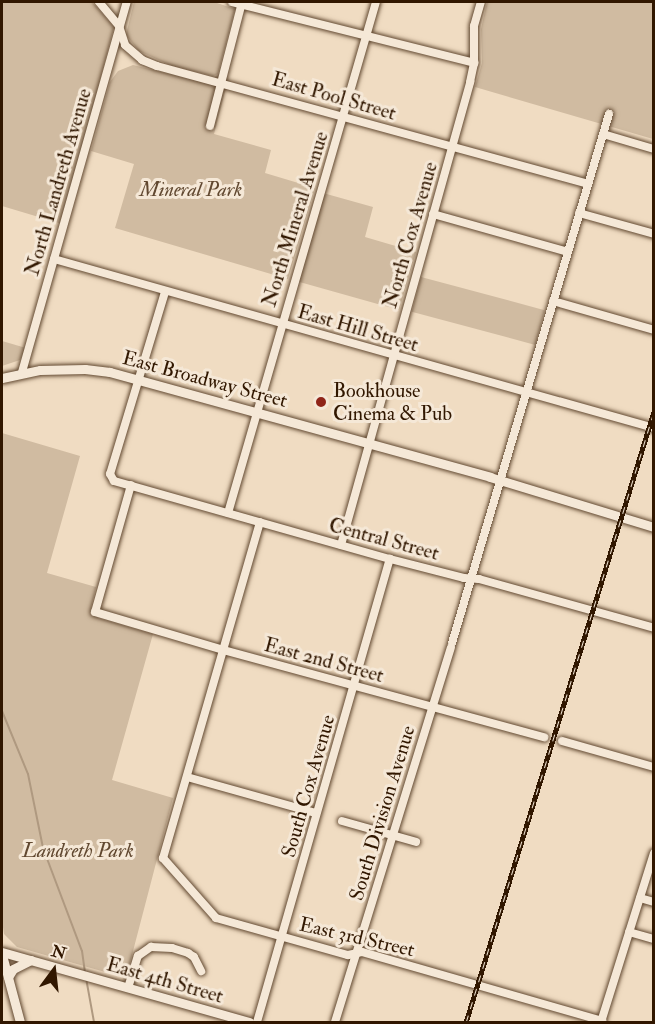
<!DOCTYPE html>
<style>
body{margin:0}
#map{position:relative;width:655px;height:1024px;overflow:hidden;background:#f0dcc2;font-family:"IM FELL Double Pica",serif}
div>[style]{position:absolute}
.green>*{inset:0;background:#d0bba1;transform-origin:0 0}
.stream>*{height:2px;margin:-1px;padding:0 1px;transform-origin:1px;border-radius:1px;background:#af9980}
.roads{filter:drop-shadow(0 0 2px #614830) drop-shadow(0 0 2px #614830)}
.minor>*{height:8px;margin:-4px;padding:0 4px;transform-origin:4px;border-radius:4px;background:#f5e8d7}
.tertiary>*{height:9px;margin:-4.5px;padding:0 4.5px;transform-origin:4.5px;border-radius:4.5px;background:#f5e8d7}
.rail>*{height:4.5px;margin-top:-2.25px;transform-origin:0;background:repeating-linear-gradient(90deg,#f5e8d7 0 7px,#311700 0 14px);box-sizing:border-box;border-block:2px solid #311700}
.dots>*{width:16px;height:16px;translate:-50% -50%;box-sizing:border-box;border:3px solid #f5e8d7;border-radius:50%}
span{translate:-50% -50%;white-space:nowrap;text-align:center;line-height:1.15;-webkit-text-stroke:6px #f5e8d7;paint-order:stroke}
.street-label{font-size:20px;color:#311700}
.park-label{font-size:20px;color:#614830;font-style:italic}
.poi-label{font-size:20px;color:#311700}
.left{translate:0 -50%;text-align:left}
.frame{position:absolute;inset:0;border:3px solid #311700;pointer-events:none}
.north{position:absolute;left:24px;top:940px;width:60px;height:60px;-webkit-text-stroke:4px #f5e8d7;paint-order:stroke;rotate:15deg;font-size:16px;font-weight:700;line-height:24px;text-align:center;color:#311700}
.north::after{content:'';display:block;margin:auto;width:21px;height:27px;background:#311700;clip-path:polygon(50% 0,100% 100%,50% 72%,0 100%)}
</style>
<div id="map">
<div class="green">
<i style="clip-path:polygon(2px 2px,92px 2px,114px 27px,62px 224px,2px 206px)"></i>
<i style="clip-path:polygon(134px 2px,214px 2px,235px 9px,218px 74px,213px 76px,172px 66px,139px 51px,126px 35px)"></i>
<i style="clip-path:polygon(487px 2px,653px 2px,653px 139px,475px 87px,482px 63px,481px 29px)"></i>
<i style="clip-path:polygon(133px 65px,226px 88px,214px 134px,271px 150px,265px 173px,315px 188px,288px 279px,115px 228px,134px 164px,91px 151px,110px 82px,118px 71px)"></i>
<i style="clip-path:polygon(323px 193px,373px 207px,365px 237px,416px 252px,399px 310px,296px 281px)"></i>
<i style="left:421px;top:277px;width:128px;height:36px;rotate:15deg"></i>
<i style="clip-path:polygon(2px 341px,26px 348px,20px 360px,2px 366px)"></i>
<i style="clip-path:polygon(2px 433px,80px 456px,47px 573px,96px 587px,91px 608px,98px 618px,153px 634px,112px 780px,173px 798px,126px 978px,17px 947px,4px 934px,2px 920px)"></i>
</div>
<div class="stream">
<i style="left:2px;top:711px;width:68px;rotate:67.6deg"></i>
<i style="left:28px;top:774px;width:76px;rotate:78.5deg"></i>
<i style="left:43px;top:848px;width:110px;rotate:69.3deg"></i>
<i style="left:82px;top:951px;width:21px;rotate:82deg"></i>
<i style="left:86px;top:978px;width:45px;rotate:79.7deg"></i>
</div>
<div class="roads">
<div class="minor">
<i style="left:99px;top:2px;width:31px;rotate:50deg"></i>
<i style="left:119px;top:26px;width:20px;rotate:72deg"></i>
<i style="left:125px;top:45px;width:23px;rotate:41deg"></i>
<i style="left:142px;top:60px;width:16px;rotate:22deg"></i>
<i style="left:157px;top:66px;width:447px;rotate:15.3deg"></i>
<i style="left:232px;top:2px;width:250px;rotate:14.1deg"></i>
<i style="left:210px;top:126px;width:128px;rotate:-75.5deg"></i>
<i style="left:603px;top:134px;width:53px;rotate:16.4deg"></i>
<i style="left:579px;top:213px;width:78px;rotate:15.6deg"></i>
<i style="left:433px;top:214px;width:140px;rotate:15.7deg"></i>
<i style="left:54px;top:259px;width:623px;rotate:15.73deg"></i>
<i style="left:165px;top:292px;width:190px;rotate:106.8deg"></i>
<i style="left:110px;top:474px;width:8px;rotate:60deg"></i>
<i style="left:114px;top:481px;width:287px;rotate:15.8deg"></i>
<i style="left:390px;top:559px;width:76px;rotate:14.4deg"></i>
<i style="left:464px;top:578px;width:15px;rotate:4deg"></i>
<i style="left:479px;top:579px;width:182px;rotate:15.6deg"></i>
<i style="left:553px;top:301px;width:105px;rotate:16deg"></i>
<i style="left:22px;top:372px;width:385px;rotate:-74.2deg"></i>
<i style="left:131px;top:485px;width:132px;rotate:105.8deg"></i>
<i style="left:95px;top:612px;width:134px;rotate:16.5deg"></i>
<i style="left:223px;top:650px;width:333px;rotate:15.2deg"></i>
<i style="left:228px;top:513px;width:532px;rotate:-73.85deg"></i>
<i style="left:260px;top:522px;width:350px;rotate:106.1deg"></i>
<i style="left:163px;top:858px;width:80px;rotate:48.5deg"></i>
<i style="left:216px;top:918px;width:137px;rotate:15.7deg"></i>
<i style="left:348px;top:955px;width:14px;rotate:-12deg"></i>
<i style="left:362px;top:952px;width:250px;rotate:16deg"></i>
<i style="left:341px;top:545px;width:481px;rotate:-74.4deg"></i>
<i style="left:470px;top:82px;width:19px;rotate:-78deg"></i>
<i style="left:474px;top:63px;width:37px;rotate:-90deg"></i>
<i style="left:474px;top:26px;width:25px;rotate:-74deg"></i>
<i style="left:452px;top:643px;width:552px;rotate:-73.47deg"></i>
<i style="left:562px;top:741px;width:96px;rotate:15.8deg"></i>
<i style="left:187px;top:777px;width:134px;rotate:15.6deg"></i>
<i style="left:342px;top:821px;width:77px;rotate:15.8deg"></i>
<i style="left:640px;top:898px;width:15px;rotate:16deg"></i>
<i style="left:629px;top:932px;width:26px;rotate:16deg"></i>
<i style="left:128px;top:988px;width:34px;rotate:-73deg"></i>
<i style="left:138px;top:956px;width:16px;rotate:-35deg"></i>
<i style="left:151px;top:947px;width:21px;rotate:3deg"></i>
<i style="left:172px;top:948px;width:17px;rotate:17deg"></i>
<i style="left:188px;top:953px;width:7px;rotate:34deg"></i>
<i style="left:194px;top:957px;width:16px;rotate:63deg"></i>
<i style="left:257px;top:1022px;width:482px;rotate:-74deg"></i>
<i style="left:335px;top:1022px;width:392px;rotate:-72.8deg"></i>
<i style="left:601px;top:1022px;width:177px;rotate:-72.6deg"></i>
</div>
<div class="tertiary">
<i style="left:2px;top:378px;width:39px;rotate:-12deg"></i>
<i style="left:40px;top:370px;width:45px;rotate:-1.3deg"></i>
<i style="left:85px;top:369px;width:25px;rotate:7deg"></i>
<i style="left:110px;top:372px;width:394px;rotate:15.4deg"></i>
<i style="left:490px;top:477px;width:171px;rotate:17deg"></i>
<i style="left:2px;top:952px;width:257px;rotate:15.8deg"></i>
<i style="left:2px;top:955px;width:69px;rotate:75deg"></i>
<i style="left:8px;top:977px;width:9px;rotate:-58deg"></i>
<i style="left:13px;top:969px;width:20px;rotate:-27deg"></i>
</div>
</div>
<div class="rail">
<i style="left:466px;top:1022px;width:639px;rotate:-72.9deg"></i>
</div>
<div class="dots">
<i style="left:321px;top:402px;background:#8f2418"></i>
</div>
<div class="street-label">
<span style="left:334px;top:96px;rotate:16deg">East Pool Street</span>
<span style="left:58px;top:182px;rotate:-74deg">North Landreth Avenue</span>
<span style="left:295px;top:219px;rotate:-73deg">North Mineral Avenue</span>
<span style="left:410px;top:235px;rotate:-74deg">North Cox Avenue</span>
<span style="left:358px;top:328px;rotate:16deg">East Hill Street</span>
<span style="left:205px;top:379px;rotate:15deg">East Broadway Street</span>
<span style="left:384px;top:539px;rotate:15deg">Central Street</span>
<span style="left:324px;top:660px;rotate:15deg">East 2nd Street</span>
<span style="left:308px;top:786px;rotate:-74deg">South Cox Avenue</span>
<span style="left:382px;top:813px;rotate:-73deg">South Division Avenue</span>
<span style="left:357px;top:937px;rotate:13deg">East 3rd Street</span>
<span style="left:165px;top:980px;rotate:16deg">East 4th Street</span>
</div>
<div class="park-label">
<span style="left:191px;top:189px">Mineral Park</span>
<span style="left:78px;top:850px">Landreth Park</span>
</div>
<div class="poi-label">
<span class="left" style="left:333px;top:402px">Bookhouse<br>Cinema &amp; Pub</span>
</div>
<div class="frame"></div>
<div class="north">N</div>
</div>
